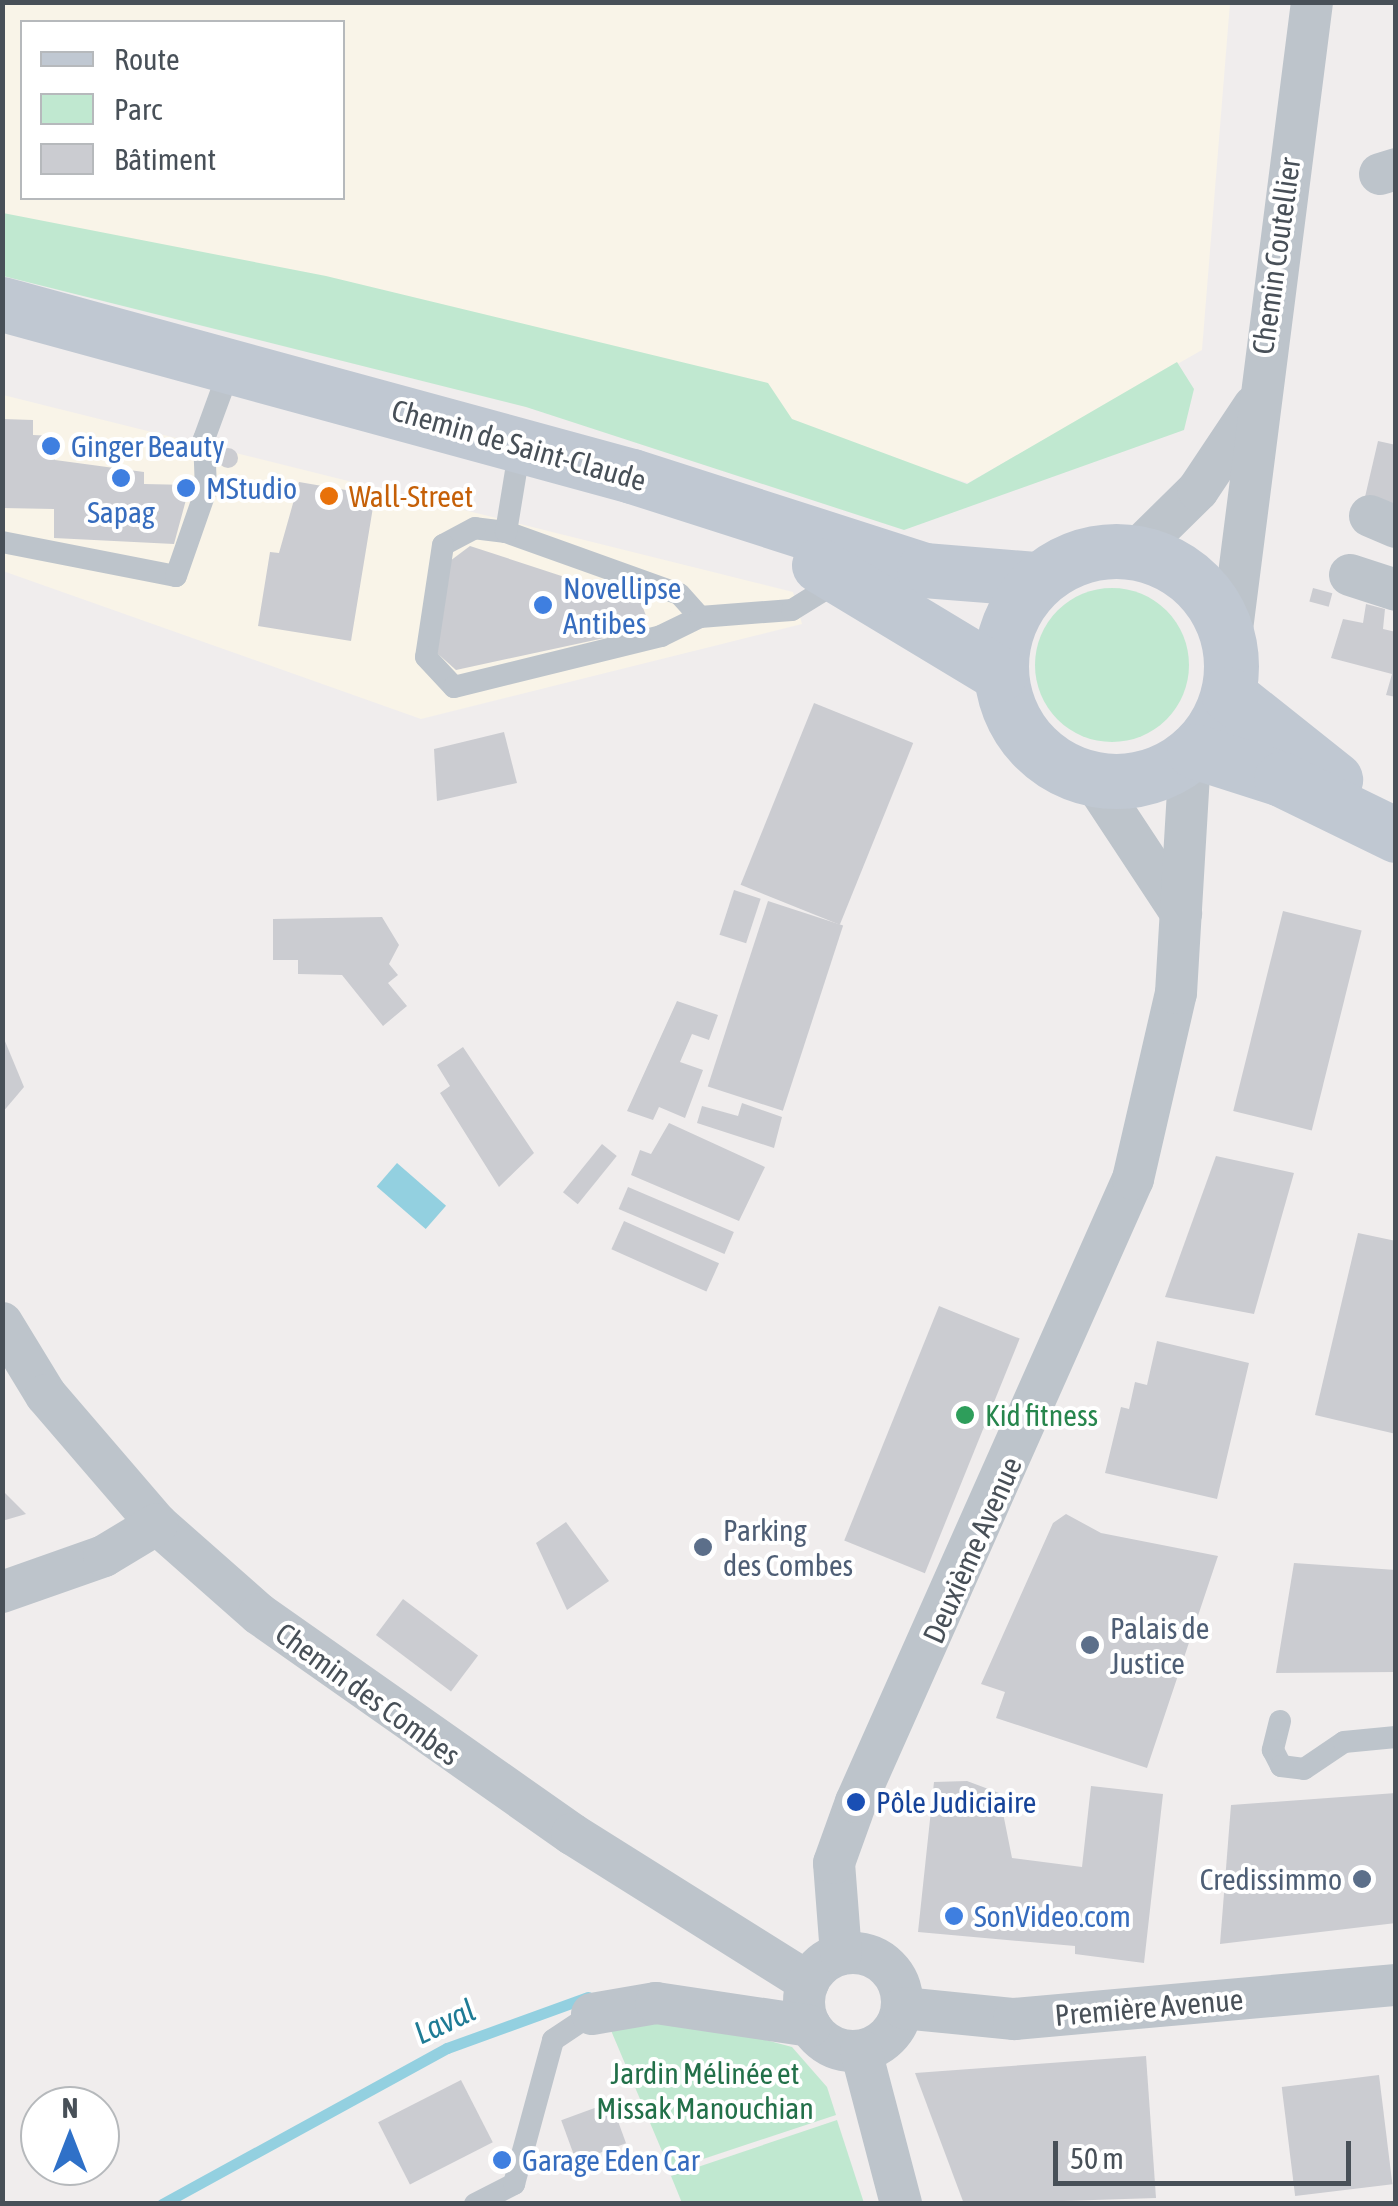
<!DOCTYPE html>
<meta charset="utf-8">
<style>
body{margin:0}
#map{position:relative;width:1398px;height:2206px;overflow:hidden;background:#f0eded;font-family:"Asap Condensed",sans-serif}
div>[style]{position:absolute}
.commercial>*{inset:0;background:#f9f4e8}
.green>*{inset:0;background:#c0e8d0}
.round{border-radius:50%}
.water>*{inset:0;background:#93d0e0;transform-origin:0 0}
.stream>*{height:11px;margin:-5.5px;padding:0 5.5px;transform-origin:5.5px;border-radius:5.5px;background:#93d0e0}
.building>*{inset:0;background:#cbccd1;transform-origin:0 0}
.lane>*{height:22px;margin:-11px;padding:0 11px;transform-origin:11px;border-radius:11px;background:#bdc4cb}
.street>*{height:42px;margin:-21px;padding:0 21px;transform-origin:21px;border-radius:21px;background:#bdc4cb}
.street>.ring{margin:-21px;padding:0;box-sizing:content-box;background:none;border:42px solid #bdc4cb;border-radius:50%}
.secondary>*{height:55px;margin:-27.5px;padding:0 27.5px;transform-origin:27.5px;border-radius:27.5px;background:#c0c8d2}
.secondary>.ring{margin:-27.5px;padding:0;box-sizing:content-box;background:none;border:55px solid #c0c8d2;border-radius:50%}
.dots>*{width:28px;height:28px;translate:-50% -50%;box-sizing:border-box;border:5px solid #fff;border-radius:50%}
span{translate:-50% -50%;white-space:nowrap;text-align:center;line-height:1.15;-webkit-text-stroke:8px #fff;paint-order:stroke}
.street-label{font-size:30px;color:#485058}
.shop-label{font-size:30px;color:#366cbe}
.left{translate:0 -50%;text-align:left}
.food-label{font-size:30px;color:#c56008}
.leisure-label{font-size:30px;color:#27864d}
.service-label{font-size:30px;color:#4e5e75}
.right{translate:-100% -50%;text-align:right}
.transit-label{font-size:30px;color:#164399}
.park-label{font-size:30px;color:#227049}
.water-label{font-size:32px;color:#1e7b95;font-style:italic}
.frame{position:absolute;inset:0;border:5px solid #485058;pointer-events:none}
.legend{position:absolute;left:20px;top:20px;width:325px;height:180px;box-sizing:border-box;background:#fff;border:2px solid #b6b9bc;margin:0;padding:12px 18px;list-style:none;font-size:30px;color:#485058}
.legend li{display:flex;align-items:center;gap:20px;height:50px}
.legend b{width:50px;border:2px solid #b6b9bc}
.north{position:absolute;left:20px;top:2086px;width:100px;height:100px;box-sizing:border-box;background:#fff;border:2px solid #b6b9bc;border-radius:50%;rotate:0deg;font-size:28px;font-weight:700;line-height:40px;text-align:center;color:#485058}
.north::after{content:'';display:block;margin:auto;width:35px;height:45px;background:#2f71c8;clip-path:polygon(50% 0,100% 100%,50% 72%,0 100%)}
.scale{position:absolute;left:1053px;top:2141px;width:298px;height:45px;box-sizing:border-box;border:5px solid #485058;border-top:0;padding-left:12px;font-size:30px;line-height:35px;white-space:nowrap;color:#485058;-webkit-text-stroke:8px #fff;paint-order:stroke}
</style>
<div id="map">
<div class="commercial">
<i style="clip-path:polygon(evenodd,2px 3px,1230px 3px,1202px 350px,968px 483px,320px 277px,3px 224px,2px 3px,22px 22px,342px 22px,342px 198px,22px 198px,22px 22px)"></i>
<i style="clip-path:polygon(3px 395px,793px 592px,802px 624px,421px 719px,3px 571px)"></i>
</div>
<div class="green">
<i style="clip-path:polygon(3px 213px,326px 276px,768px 383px,792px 419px,967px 484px,1177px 362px,1194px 389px,1184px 430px,904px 530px,526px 407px,3px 276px)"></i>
<i class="round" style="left:1035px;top:588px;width:154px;height:154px"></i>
<i style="clip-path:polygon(607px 2021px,699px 2022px,792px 2047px,827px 2087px,836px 2115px,670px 2170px)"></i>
<i style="clip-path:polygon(837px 2120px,864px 2203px,682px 2203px,671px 2176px)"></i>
</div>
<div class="water">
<i style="left:397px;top:1163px;width:65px;height:31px;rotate:41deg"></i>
</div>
<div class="stream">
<i style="left:162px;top:2204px;width:325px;rotate:-28.7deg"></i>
<i style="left:447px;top:2048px;width:150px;rotate:-19.9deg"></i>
</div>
<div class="building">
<i style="clip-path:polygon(2px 419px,33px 420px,33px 435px,55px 436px,55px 460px,144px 472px,144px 484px,190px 485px,174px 544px,54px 538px,54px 509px,2px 508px)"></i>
<i style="clip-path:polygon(1378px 441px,1396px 445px,1396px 512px,1365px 497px)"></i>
<i class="round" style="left:218px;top:448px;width:20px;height:20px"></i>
<i style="clip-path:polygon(299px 482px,375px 495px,351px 641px,258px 626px,270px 552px,279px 553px)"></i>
<i style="clip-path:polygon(470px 546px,641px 602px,646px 616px,637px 631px,456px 670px,437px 653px,450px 561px)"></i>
<i style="left:1313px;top:588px;width:20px;height:14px;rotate:15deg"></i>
<i style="clip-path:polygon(1366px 604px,1385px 609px,1383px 629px,1396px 632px,1396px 697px,1386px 695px,1392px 674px,1331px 658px,1343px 619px,1363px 623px)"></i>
<i style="left:814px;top:703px;width:107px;height:196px;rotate:22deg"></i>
<i style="clip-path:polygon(504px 732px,517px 783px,437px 801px,434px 749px)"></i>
<i style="left:734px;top:890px;width:28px;height:47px;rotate:18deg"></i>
<i style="left:768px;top:901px;width:79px;height:195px;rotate:18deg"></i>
<i style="left:1283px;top:911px;width:81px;height:206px;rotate:14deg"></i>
<i style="clip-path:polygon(382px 917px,399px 945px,389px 964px,398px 975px,388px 983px,407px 1006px,383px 1026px,342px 975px,298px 974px,298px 960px,273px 960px,273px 919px)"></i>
<i style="clip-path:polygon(677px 1001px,718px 1015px,709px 1040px,692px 1034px,680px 1062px,703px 1070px,685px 1118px,659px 1107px,653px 1120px,627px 1111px)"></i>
<i style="clip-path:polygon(2px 1034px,24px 1087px,2px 1113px)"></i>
<i style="clip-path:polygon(463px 1047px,534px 1153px,499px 1187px,440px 1093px,450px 1086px,437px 1065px)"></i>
<i style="clip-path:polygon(742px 1103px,782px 1117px,774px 1148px,697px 1123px,702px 1106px,738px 1116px)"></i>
<i style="clip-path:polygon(669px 1123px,765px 1167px,739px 1221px,631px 1175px,640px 1150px,651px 1154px)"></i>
<i style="left:602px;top:1144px;width:19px;height:62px;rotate:39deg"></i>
<i style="clip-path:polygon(1216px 1156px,1294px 1173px,1254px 1314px,1165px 1297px)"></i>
<i style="left:628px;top:1187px;width:115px;height:24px;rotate:23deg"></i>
<i style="left:624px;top:1221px;width:104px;height:31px;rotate:24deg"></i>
<i style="clip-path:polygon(1358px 1233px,1396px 1241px,1396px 1434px,1315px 1415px)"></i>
<i style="left:939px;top:1306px;width:87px;height:253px;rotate:22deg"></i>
<i style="clip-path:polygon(1157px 1341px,1249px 1363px,1217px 1499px,1105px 1473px,1121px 1407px,1129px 1409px,1135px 1382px,1147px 1385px)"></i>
<i style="clip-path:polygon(2px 1490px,26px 1514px,2px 1521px)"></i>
<i style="clip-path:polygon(1066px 1514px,1101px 1533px,1218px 1556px,1147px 1768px,996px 1718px,1005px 1692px,981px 1684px,1053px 1523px)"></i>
<i style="clip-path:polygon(566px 1522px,609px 1581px,567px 1610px,536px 1543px)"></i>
<i style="clip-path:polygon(1294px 1563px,1396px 1570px,1396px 1672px,1276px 1673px)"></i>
<i style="left:403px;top:1599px;width:94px;height:45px;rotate:37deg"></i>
<i style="clip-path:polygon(967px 1781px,999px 1793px,1012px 1858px,1082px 1867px,1091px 1786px,1163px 1794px,1144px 1963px,1075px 1954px,1075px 1946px,918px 1932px,934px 1782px)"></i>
<i style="clip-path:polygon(1396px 1793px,1396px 1923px,1220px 1944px,1231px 1805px)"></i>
<i style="clip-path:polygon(1146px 2056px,1156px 2198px,964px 2204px,915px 2073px)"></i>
<i style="left:1379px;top:2075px;width:110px;height:98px;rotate:83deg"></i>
<i style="left:461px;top:2080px;width:70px;height:93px;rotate:63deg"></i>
<i style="left:611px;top:2102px;width:44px;height:53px;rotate:70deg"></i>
</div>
<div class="lane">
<i style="left:506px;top:532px;width:31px;rotate:-173deg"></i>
<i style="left:475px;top:528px;width:36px;rotate:152deg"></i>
<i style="left:443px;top:545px;width:113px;rotate:98.6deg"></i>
<i style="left:426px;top:657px;width:41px;rotate:47deg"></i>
<i style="left:454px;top:687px;width:213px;rotate:-13.8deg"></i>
<i style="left:661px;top:636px;width:43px;rotate:-26deg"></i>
<i style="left:700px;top:617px;width:31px;rotate:-132deg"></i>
<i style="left:679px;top:594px;width:184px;rotate:-160.3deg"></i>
<i style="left:506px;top:532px;width:68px;rotate:-80.7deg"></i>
<i style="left:2px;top:542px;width:177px;rotate:11.1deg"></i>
<i style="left:176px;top:576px;width:91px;rotate:-70.8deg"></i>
<i style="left:206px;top:490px;width:51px;rotate:-92.2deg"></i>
<i style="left:204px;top:439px;width:55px;rotate:-69.9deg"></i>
<i style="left:700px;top:617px;width:92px;rotate:-4.4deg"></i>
<i style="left:792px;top:610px;width:59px;rotate:-31.8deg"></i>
<i style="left:1280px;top:1721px;width:30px;rotate:104deg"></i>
<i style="left:1273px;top:1750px;width:18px;rotate:63deg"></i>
<i style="left:1281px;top:1766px;width:23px;rotate:7deg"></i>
<i style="left:1304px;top:1769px;width:48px;rotate:-34deg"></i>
<i style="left:1344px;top:1742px;width:52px;rotate:-5.5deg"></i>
<i style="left:475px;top:2204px;width:44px;rotate:-27.1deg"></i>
<i style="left:514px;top:2184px;width:149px;rotate:-74.8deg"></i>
<i style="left:553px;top:2040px;width:47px;rotate:-33.7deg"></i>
</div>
<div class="street">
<i style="left:1380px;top:174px;width:17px;rotate:-17deg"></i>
<i style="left:1370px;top:516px;width:28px;rotate:23deg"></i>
<i style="left:1135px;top:552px;width:88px;rotate:-44.5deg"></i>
<i style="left:1198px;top:490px;width:101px;rotate:-56.3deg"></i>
<i style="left:1350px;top:575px;width:48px;rotate:18.1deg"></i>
<i style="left:1230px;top:645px;width:648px;rotate:-82.73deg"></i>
<i style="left:1092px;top:778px;width:162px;rotate:56.6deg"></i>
<i style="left:2px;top:1323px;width:84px;rotate:58.6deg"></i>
<i style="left:46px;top:1395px;width:170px;rotate:49.3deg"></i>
<i style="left:157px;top:1524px;width:136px;rotate:41.4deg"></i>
<i style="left:259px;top:1614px;width:383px;rotate:35.1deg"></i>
<i style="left:572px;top:1834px;width:279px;rotate:32.1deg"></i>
<i style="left:2px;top:1592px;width:108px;rotate:-19.4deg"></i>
<i style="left:104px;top:1556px;width:62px;rotate:-31.1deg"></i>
<i class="ring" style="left:804px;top:1953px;width:56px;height:56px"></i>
<i style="left:841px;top:1954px;width:91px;rotate:-94.4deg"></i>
<i style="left:834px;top:1863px;width:65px;rotate:-70.2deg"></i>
<i style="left:856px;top:1802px;width:682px;rotate:-66.03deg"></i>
<i style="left:1133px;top:1179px;width:191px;rotate:-77deg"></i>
<i style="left:1176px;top:993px;width:238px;rotate:-86.6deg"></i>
<i style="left:903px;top:2008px;width:112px;rotate:5.7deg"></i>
<i style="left:1014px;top:2019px;width:384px;rotate:-5.1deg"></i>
<i style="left:592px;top:2014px;width:65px;rotate:-9.8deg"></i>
<i style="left:656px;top:2003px;width:156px;rotate:8.5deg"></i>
<i style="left:861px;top:2051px;width:158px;rotate:75.3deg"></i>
</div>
<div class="secondary">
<i style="left:2px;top:304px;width:653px;rotate:15.27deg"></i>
<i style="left:632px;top:476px;width:307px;rotate:17.8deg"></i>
<i style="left:924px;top:570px;width:111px;rotate:4.6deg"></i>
<i class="ring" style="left:1001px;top:551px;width:175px;height:175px"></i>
<i style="left:819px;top:565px;width:211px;rotate:31.1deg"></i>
<i style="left:1228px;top:694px;width:137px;rotate:38.5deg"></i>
<i style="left:1194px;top:751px;width:91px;rotate:17.8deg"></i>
<i style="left:1281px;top:779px;width:128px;rotate:26deg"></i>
</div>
<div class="dots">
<i style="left:51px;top:446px;background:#3f7fe0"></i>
<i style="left:121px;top:478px;background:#3f7fe0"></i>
<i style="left:186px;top:488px;background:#3f7fe0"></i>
<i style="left:329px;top:496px;background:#e8710a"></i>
<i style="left:543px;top:605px;background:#3f7fe0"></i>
<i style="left:965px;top:1415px;background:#2e9e5b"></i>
<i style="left:703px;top:1547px;background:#5c6f8a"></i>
<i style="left:1090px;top:1645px;background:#5c6f8a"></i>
<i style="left:856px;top:1802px;background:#1a4fb4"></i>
<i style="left:1362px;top:1879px;background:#5c6f8a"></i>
<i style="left:954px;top:1916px;background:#3f7fe0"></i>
<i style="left:502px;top:2160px;background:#3f7fe0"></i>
</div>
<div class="street-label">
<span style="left:1276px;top:256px;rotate:-82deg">Chemin Coutellier</span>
<span style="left:519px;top:445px;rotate:16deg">Chemin de Saint-Claude</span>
<span style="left:972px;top:1550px;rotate:-66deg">Deuxième Avenue</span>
<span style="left:368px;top:1694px;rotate:36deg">Chemin des Combes</span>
<span style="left:1149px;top:2007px;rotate:-5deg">Première Avenue</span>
</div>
<div class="shop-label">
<span class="left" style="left:71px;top:446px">Ginger Beauty</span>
<span class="left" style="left:206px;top:488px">MStudio</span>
<span style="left:121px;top:512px">Sapag</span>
<span class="left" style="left:563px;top:605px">Novellipse<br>Antibes</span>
<span class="left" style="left:974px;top:1916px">SonVideo.com</span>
<span class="left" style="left:522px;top:2160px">Garage Eden Car</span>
</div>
<div class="food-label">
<span class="left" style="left:349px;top:496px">Wall-Street</span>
</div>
<div class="leisure-label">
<span class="left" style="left:985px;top:1415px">Kid fitness</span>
</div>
<div class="service-label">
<span class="left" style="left:723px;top:1547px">Parking<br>des Combes</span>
<span class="left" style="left:1110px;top:1645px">Palais de<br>Justice</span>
<span class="right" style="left:1342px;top:1879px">Credissimmo</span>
</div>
<div class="transit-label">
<span class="left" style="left:876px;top:1802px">Pôle Judiciaire</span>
</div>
<div class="park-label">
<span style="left:705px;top:2090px">Jardin Mélinée et<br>Missak Manouchian</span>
</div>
<div class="water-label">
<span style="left:445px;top:2022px;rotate:-25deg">Laval</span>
</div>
<div class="frame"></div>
<ul class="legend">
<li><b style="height:12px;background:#c0c8d2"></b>Route</li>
<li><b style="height:28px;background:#c0e8d0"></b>Parc</li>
<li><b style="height:28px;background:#cbccd1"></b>Bâtiment</li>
</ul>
<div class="north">N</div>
<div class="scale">50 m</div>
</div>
